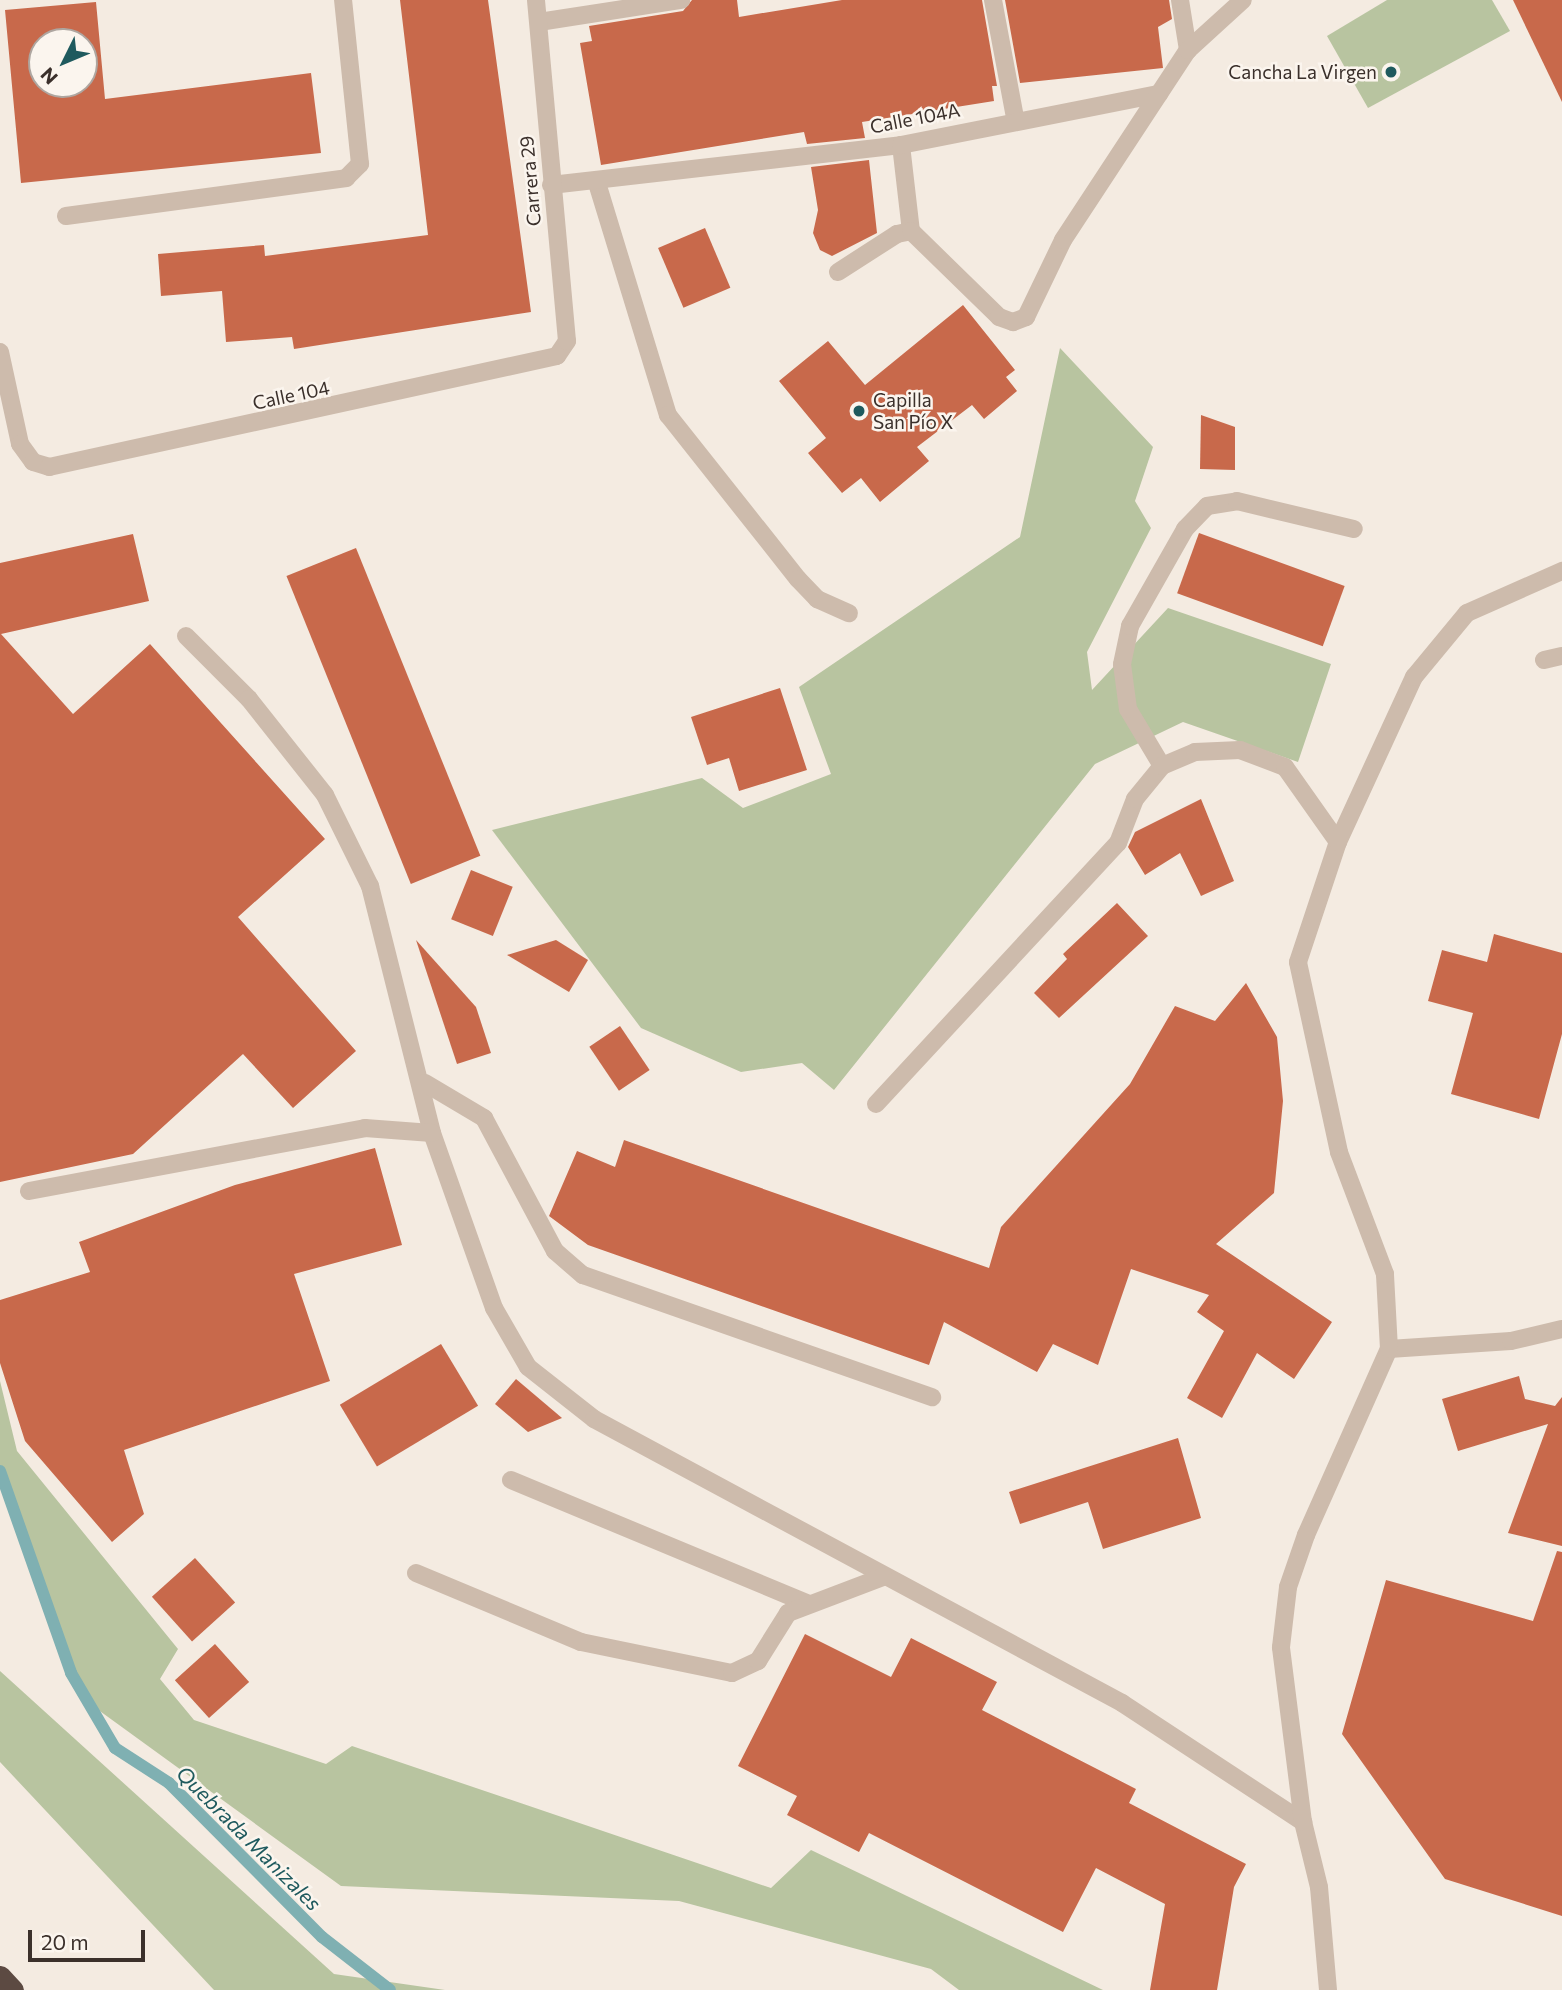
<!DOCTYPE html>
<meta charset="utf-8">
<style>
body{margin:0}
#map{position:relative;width:1562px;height:1990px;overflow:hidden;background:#f4ebe1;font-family:Commissioner,sans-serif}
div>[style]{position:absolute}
.green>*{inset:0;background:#b8c4a0}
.stream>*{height:12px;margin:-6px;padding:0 6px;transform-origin:6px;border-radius:6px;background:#7fb0b2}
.building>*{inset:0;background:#c8694b;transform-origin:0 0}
.minor>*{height:18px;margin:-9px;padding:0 9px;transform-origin:9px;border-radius:9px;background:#cdbbac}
.highway>*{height:21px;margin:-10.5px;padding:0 10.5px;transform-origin:10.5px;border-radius:10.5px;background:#5c4a42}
.dots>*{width:19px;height:19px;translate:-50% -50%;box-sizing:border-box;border:4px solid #fbf5ee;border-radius:50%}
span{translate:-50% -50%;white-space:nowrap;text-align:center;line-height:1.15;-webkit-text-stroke:5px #fbf5ee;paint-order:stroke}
.poi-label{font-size:19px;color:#3b302b}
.right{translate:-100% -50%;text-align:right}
.left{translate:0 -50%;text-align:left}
.street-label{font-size:19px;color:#3b302b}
.water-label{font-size:21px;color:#1f5a5e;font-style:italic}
.north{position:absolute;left:28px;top:28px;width:70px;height:70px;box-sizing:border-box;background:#fbf5ee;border:2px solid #aea6a0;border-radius:50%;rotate:227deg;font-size:19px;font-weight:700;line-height:28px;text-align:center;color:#3b302b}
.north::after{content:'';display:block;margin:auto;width:24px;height:32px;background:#1f5a5e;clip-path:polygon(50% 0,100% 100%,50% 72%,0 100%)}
.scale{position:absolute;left:28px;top:1930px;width:117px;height:32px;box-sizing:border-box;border:4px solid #3b302b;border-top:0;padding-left:9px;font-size:21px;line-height:24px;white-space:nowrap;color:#3b302b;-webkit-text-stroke:5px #fbf5ee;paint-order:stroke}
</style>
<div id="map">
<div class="green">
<i style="clip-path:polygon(1387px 0,1492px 0,1510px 31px,1368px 108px,1327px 36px)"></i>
<i style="clip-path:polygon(1060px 348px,1153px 447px,1135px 501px,1151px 528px,1087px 652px,1092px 690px,1168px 608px,1331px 664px,1298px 762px,1183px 722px,1095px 764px,834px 1090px,802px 1063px,741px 1072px,641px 1028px,492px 830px,702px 778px,743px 808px,831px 774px,799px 687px,1020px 537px)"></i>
<i style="clip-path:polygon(0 1381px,17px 1451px,178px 1649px,160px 1679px,194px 1720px,326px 1764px,352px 1746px,771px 1888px,811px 1850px,1103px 1990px,959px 1990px,931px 1969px,679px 1901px,341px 1886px,86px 1701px,0 1479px)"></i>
<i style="clip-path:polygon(0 1671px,334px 1974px,445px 1990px,214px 1990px,0 1762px)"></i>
</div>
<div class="stream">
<i style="left:0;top:1471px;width:214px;rotate:70.6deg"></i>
<i style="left:71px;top:1673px;width:87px;rotate:59.6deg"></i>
<i style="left:115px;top:1748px;width:64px;rotate:32.9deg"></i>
<i style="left:169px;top:1783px;width:217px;rotate:45.2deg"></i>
<i style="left:322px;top:1937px;width:86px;rotate:37.9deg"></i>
</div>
<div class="building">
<i style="clip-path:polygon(400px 0,488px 0,531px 312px,294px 349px,292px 337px,226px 342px,222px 291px,161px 296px,158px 254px,264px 245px,265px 256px,428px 235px)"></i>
<i style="clip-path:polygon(692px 0,737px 0,739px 17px,842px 0,982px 0,997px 86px,992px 86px,994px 101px,862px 122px,865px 138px,807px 144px,804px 132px,601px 165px,580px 43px,592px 41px,589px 26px,683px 11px)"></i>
<i style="clip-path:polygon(1005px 0,1169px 0,1172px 19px,1158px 27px,1163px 68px,1020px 83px)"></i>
<i style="clip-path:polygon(1513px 0,1562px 0,1562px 102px)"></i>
<i style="clip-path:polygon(evenodd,96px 2px,105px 99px,311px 73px,321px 153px,21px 183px,5px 10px,96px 2px,42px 42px,84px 42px,84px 84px,42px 84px,42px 42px)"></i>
<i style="clip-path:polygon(869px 160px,877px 233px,832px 256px,820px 250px,813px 233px,818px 210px,811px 167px)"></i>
<i style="left:705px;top:228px;width:65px;height:51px;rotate:67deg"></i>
<i style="clip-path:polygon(963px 305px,1015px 370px,1006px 377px,1017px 391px,984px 419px,972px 405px,917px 447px,929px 461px,880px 502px,861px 478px,842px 493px,808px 453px,826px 438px,779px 381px,828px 341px,865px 385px)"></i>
<i style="clip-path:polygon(1201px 415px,1235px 427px,1235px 470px,1200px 469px)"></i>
<i style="left:1199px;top:533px;width:155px;height:64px;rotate:20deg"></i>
<i style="clip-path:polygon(133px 534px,149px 601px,1px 634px,73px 714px,150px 644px,325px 839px,238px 917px,356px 1051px,293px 1108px,243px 1054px,133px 1154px,0 1182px,0 563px)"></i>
<i style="left:356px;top:548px;width:332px;height:75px;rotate:68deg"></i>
<i style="clip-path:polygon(780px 688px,807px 770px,739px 791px,729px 758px,707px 765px,691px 717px)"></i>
<i style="clip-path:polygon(1201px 799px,1234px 881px,1201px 896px,1180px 853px,1145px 875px,1128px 847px,1135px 832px)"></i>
<i style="left:471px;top:870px;width:45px;height:53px;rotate:22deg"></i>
<i style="clip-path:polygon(1117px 903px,1148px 936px,1059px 1018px,1034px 993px,1067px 959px,1063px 954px)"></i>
<i style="clip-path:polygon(1494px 934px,1562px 953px,1562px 1034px,1539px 1119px,1451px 1094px,1473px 1013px,1428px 1001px,1442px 950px,1487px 962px)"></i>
<i style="clip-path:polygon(416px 940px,476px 1007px,491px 1053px,457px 1064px)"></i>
<i style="clip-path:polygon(556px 940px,588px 960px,569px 992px,507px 955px)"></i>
<i style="clip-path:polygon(1246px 983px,1277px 1037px,1283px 1101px,1274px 1193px,1216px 1244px,1332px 1322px,1294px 1379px,1257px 1353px,1222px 1418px,1187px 1398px,1224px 1331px,1197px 1312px,1209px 1295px,1131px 1269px,1098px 1365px,1053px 1344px,1037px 1372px,944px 1322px,929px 1365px,588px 1245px,549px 1216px,577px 1151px,615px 1167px,624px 1140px,989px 1268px,1001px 1227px,1130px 1084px,1175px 1006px,1215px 1021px)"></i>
<i style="left:620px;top:1026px;width:53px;height:37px;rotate:56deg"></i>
<i style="clip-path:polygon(375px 1148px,402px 1245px,294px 1274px,330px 1381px,124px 1450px,144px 1514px,112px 1542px,25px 1441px,0 1363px,0 1300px,90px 1272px,79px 1242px,235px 1185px)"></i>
<i style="left:441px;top:1344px;width:72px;height:118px;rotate:59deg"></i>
<i style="clip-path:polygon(1519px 1376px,1525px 1399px,1555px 1406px,1562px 1397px,1562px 1546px,1508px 1533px,1548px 1424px,1458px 1451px,1442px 1399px)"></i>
<i style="clip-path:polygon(516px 1379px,562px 1418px,528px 1432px,495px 1404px)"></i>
<i style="clip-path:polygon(1178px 1438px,1201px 1518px,1103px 1549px,1088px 1502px,1020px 1524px,1009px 1492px)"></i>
<i style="clip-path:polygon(1557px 1551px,1562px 1552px,1562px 1916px,1445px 1879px,1342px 1734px,1386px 1580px,1533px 1621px)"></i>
<i style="left:195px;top:1558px;width:60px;height:58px;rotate:48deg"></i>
<i style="clip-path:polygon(805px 1634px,891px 1677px,911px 1638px,997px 1682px,982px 1710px,1136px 1789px,1129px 1803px,1246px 1864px,1234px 1887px,1217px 1990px,1150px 1990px,1165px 1904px,1096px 1868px,1063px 1932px,869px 1833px,859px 1852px,787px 1815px,797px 1796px,738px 1766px)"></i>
<i style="left:215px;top:1644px;width:51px;height:54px;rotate:48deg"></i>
</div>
<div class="minor">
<i style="left:993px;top:0;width:120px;rotate:79.4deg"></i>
<i style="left:1180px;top:0;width:51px;rotate:80.9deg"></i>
<i style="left:539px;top:22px;width:144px;rotate:-8.8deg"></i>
<i style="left:901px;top:145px;width:87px;rotate:83.4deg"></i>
<i style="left:597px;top:183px;width:243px;rotate:73deg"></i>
<i style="left:668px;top:415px;width:209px;rotate:51.6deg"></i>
<i style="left:798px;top:579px;width:28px;rotate:46deg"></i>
<i style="left:817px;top:599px;width:35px;rotate:24deg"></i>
<i style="left:551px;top:185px;width:352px;rotate:-6.5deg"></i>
<i style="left:901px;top:145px;width:263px;rotate:-11.2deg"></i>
<i style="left:66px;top:216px;width:283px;rotate:-7.7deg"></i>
<i style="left:346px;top:178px;width:20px;rotate:-45deg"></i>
<i style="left:360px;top:164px;width:165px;rotate:-95.9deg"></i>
<i style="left:838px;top:272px;width:70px;rotate:-32.8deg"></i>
<i style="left:897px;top:234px;width:14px;rotate:-12deg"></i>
<i style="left:911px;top:231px;width:123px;rotate:44.3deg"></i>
<i style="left:999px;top:317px;width:15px;rotate:20deg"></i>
<i style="left:1013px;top:322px;width:14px;rotate:-21deg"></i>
<i style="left:1026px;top:317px;width:85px;rotate:-64.3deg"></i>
<i style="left:1063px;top:240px;width:227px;rotate:-56.7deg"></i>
<i style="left:1188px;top:50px;width:74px;rotate:-42.3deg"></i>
<i style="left:0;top:352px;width:94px;rotate:77.7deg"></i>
<i style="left:20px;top:444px;width:22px;rotate:54deg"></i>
<i style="left:33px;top:462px;width:17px;rotate:17deg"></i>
<i style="left:49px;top:467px;width:520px;rotate:-12.33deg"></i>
<i style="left:557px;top:356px;width:18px;rotate:-56deg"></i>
<i style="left:567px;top:341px;width:342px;rotate:-95.2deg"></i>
<i style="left:186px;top:636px;width:89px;rotate:45deg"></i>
<i style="left:249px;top:699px;width:122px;rotate:51.6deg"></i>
<i style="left:325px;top:795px;width:102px;rotate:63.7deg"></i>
<i style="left:370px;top:886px;width:255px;rotate:75.9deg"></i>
<i style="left:432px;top:1133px;width:186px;rotate:70.5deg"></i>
<i style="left:494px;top:1308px;width:68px;rotate:60deg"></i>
<i style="left:528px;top:1367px;width:84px;rotate:38.2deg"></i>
<i style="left:594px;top:1419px;width:600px;rotate:28.27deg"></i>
<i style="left:1122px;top:1703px;width:217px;rotate:33.3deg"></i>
<i style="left:1544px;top:660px;width:18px;rotate:-13deg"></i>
<i style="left:1162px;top:766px;width:66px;rotate:-120.8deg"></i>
<i style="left:1128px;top:709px;width:45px;rotate:-97.6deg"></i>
<i style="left:1122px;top:664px;width:39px;rotate:-78deg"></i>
<i style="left:1130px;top:626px;width:112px;rotate:-60.4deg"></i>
<i style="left:1185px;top:529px;width:32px;rotate:-46deg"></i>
<i style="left:1207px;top:506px;width:30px;rotate:-9deg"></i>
<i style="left:1237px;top:501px;width:120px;rotate:13.5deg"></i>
<i style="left:425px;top:1083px;width:69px;rotate:30.7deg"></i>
<i style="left:484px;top:1118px;width:151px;rotate:61.9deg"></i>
<i style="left:555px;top:1251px;width:37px;rotate:41deg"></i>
<i style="left:583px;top:1275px;width:370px;rotate:19.3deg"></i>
<i style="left:876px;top:1104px;width:356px;rotate:-47.2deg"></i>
<i style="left:1118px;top:843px;width:47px;rotate:-68.9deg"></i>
<i style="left:1135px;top:799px;width:43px;rotate:-50.7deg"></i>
<i style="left:1162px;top:766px;width:36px;rotate:-23deg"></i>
<i style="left:1195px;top:752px;width:45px;rotate:-2.5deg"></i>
<i style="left:1240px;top:750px;width:48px;rotate:20.7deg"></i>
<i style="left:1285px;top:767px;width:92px;rotate:54.8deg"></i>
<i style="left:29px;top:1191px;width:342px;rotate:-10.6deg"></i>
<i style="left:365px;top:1128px;width:67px;rotate:4.3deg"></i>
<i style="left:1389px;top:1349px;width:122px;rotate:-3.8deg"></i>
<i style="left:1511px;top:1341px;width:52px;rotate:-13.2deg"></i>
<i style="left:511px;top:1480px;width:323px;rotate:22.6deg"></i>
<i style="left:416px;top:1573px;width:179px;rotate:22.7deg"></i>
<i style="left:581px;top:1642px;width:154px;rotate:11.6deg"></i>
<i style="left:732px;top:1673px;width:29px;rotate:-25deg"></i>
<i style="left:758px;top:1661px;width:57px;rotate:-58deg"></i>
<i style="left:788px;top:1613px;width:102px;rotate:-20.8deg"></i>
<i style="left:1328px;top:1990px;width:103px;rotate:-95deg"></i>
<i style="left:1319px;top:1887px;width:67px;rotate:-103.8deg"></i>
<i style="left:1303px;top:1822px;width:176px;rotate:-97.2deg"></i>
<i style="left:1281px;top:1647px;width:60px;rotate:-83.3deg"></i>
<i style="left:1288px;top:1587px;width:55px;rotate:-70.9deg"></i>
<i style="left:1306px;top:1535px;width:204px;rotate:-66deg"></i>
<i style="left:1389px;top:1349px;width:75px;rotate:-93.1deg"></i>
<i style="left:1385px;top:1274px;width:130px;rotate:-110.7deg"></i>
<i style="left:1339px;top:1152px;width:194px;rotate:-102.2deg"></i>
<i style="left:1298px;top:962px;width:126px;rotate:-71.6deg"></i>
<i style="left:1338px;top:842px;width:182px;rotate:-65.3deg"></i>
<i style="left:1414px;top:677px;width:83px;rotate:-50.4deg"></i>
<i style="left:1467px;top:613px;width:104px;rotate:-23.9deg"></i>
</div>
<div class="highway">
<i style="left:0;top:1976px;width:19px;rotate:47deg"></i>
</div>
<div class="dots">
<i style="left:1391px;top:72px;background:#1f5a5e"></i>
<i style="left:859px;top:411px;background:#1f5a5e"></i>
</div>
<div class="poi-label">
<span class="right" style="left:1377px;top:72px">Cancha La Virgen</span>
<span class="left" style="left:873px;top:411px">Capilla<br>San Pío X</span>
</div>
<div class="street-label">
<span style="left:915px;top:118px;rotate:-11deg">Calle 104A</span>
<span style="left:530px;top:181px;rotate:-95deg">Carrera 29</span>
<span style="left:291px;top:395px;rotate:-12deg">Calle 104</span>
</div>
<div class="water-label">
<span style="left:249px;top:1838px;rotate:45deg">Quebrada Manizales</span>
</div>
<div class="north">N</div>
<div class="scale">20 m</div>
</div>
